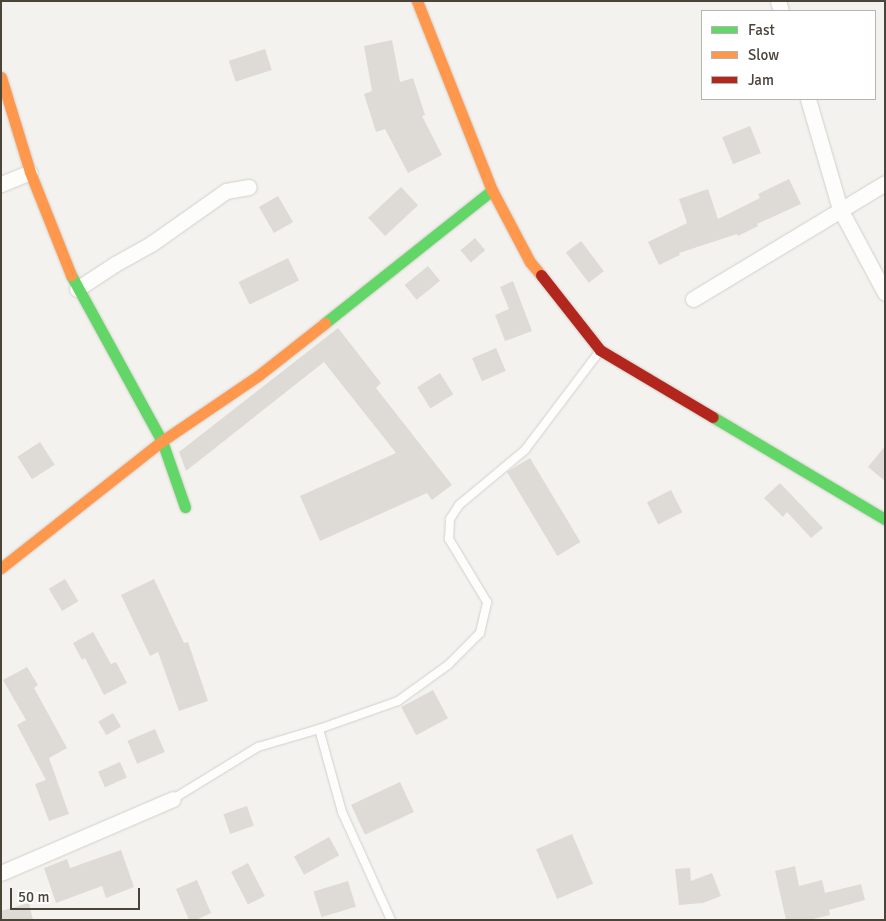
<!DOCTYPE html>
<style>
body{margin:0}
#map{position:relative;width:886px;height:921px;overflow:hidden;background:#f4f2ee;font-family:Signika,sans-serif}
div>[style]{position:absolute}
.building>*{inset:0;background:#dedbd6;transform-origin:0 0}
.roads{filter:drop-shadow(0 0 1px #d2d0cb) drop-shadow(0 0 1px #d2d0cb)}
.lane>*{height:8px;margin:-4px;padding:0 4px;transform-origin:4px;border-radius:4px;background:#fdfdfc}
.street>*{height:15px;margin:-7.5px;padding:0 7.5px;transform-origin:7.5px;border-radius:7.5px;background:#fdfdfc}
.fast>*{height:11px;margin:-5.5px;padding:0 5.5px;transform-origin:5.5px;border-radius:5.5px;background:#63d668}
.slow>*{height:11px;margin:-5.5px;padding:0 5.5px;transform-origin:5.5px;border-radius:5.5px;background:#ff974d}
.jam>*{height:11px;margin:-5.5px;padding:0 5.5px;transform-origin:5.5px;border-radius:5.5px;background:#b3261e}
span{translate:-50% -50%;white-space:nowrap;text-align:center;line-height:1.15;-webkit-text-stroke:4px #fff;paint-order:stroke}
.frame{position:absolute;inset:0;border:2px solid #4b4439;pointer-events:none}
.legend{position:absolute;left:701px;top:10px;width:175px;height:90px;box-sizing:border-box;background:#fff;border:1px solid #b7b4b0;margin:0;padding:6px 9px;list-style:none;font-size:15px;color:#4b4439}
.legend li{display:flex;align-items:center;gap:10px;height:25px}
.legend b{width:25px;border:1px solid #b7b4b0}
.scale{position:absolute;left:10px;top:888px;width:130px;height:22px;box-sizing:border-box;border:2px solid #4b4439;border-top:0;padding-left:6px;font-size:15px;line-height:18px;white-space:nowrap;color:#4b4439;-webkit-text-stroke:4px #fff;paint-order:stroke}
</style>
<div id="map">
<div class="building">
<i style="clip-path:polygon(392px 40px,400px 82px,413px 78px,425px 115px,422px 116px,442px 155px,408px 173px,385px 129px,376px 132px,364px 94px,372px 91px,364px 46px)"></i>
<i style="left:265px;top:49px;width:22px;height:38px;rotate:72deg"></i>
<i style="left:750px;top:126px;width:29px;height:30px;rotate:68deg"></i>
<i style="clip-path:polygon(789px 179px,801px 204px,757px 224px,758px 226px,738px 236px,737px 234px,679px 253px,680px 255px,659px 265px,648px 242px,687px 223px,679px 199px,708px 189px,718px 219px,760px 198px,758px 194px)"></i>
<i style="left:401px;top:187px;width:25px;height:45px;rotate:47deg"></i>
<i style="left:278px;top:196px;width:30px;height:22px;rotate:60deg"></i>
<i style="left:475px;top:238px;width:16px;height:19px;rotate:50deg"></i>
<i style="left:581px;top:241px;width:38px;height:19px;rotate:53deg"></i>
<i style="left:288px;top:258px;width:25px;height:55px;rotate:64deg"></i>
<i style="left:428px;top:266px;width:19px;height:30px;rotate:51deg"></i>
<i style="clip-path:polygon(513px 281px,532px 331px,505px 341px,495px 315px,509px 309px,500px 287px)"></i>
<i style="clip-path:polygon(338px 328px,381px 383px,376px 388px,452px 485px,432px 500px,427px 493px,320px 541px,300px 496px,396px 453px,324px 362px,186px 471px,179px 452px)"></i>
<i style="left:496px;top:348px;width:25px;height:26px;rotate:67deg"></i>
<i style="left:440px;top:373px;width:25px;height:27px;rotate:58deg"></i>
<i style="left:40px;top:442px;width:27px;height:27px;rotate:57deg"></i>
<i style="clip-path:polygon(885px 446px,885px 481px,868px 467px)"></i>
<i style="left:530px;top:458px;width:98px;height:27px;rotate:59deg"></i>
<i style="clip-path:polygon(780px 483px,823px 528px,811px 538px,787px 512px,783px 517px,764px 498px)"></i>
<i style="left:671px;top:490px;width:25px;height:27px;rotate:63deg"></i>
<i style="left:65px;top:579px;width:26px;height:19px;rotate:59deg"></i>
<i style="clip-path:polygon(154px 579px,184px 643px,188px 642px,208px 701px,179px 711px,158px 652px,150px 656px,121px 595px)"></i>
<i style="clip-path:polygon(93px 632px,111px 664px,116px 662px,127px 683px,104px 695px,85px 658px,82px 660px,73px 643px)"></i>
<i style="clip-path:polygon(27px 667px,38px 685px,34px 688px,67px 748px,49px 758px,69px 814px,49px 821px,35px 784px,46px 780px,17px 725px,26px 720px,3px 680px)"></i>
<i style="left:433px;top:690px;width:32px;height:36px;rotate:62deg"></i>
<i style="left:113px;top:713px;width:16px;height:17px;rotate:60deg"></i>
<i style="left:155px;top:729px;width:25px;height:30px;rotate:67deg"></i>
<i style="left:120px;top:762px;width:17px;height:24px;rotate:66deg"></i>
<i style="left:400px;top:782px;width:33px;height:54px;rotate:65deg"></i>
<i style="left:247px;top:806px;width:21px;height:25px;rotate:71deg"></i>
<i style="left:572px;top:834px;width:54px;height:39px;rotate:67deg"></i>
<i style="left:329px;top:837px;width:21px;height:40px;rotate:61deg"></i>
<i style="clip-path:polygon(121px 850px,134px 887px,106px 898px,102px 886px,56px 903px,44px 868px,67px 859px,70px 868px)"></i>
<i style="left:248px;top:863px;width:37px;height:19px;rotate:63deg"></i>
<i style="clip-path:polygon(795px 866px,799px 886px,822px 880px,825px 893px,861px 884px,865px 900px,829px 910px,830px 915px,809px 920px,786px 920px,775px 871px)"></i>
<i style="clip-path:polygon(690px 868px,691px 881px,712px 873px,721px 896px,703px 903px,679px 905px,675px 869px)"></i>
<i style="clip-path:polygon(197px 880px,211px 913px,196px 920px,189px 920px,176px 889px)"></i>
<i style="left:348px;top:881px;width:27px;height:36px;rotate:73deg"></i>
<i style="clip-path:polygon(29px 903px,33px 920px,1px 920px,1px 911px)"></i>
</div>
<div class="roads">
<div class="lane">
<i style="left:319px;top:729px;width:86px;rotate:74.5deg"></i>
<i style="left:342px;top:812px;width:119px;rotate:65.6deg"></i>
<i style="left:173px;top:799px;width:100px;rotate:-31.5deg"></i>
<i style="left:258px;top:747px;width:64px;rotate:-16.4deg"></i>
<i style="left:319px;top:729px;width:84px;rotate:-19.5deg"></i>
<i style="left:398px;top:701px;width:62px;rotate:-35.8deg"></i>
<i style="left:448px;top:665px;width:45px;rotate:-45deg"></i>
<i style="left:480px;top:633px;width:32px;rotate:-77deg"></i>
<i style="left:487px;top:602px;width:74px;rotate:-121.1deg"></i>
<i style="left:449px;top:539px;width:20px;rotate:-87deg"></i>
<i style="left:450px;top:519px;width:17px;rotate:-57deg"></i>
<i style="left:459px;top:505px;width:86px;rotate:-39.8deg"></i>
<i style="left:525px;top:450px;width:123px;rotate:-52.9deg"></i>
</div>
<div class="street">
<i style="left:778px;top:1px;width:10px;rotate:73deg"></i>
<i style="left:808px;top:99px;width:115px;rotate:73.8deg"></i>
<i style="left:840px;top:209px;width:95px;rotate:61.8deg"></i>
<i style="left:1px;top:184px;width:31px;rotate:-22deg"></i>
<i style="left:77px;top:289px;width:45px;rotate:-33.3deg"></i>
<i style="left:115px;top:264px;width:41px;rotate:-29.1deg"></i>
<i style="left:151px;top:244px;width:92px;rotate:-35.2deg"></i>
<i style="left:226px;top:191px;width:23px;rotate:-10deg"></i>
<i style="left:693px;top:299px;width:224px;rotate:-31.1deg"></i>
<i style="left:1px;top:873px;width:187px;rotate:-23.3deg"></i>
</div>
<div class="fast">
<i style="left:71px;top:275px;width:189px;rotate:61.3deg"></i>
<i style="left:162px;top:441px;width:70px;rotate:70.8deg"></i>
<i style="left:325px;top:323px;width:213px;rotate:-38.5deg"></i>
<i style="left:713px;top:417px;width:200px;rotate:30.7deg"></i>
</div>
<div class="slow">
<i style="left:417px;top:1px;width:203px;rotate:68.4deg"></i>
<i style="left:492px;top:190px;width:81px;rotate:62.2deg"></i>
<i style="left:530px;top:262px;width:17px;rotate:50deg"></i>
<i style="left:1px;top:77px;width:99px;rotate:73deg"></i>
<i style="left:30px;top:172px;width:111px;rotate:68.3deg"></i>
<i style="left:1px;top:568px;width:205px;rotate:-38.3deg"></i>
<i style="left:162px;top:441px;width:117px;rotate:-34.2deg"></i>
<i style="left:259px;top:375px;width:84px;rotate:-38.2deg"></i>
</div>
<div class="jam">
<i style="left:541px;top:275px;width:95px;rotate:51.8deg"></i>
<i style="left:600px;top:350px;width:131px;rotate:30.7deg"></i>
</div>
</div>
<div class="frame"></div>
<ul class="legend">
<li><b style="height:6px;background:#63d668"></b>Fast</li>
<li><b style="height:6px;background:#ff974d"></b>Slow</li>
<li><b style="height:6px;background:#b3261e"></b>Jam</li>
</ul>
<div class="scale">50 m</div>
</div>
